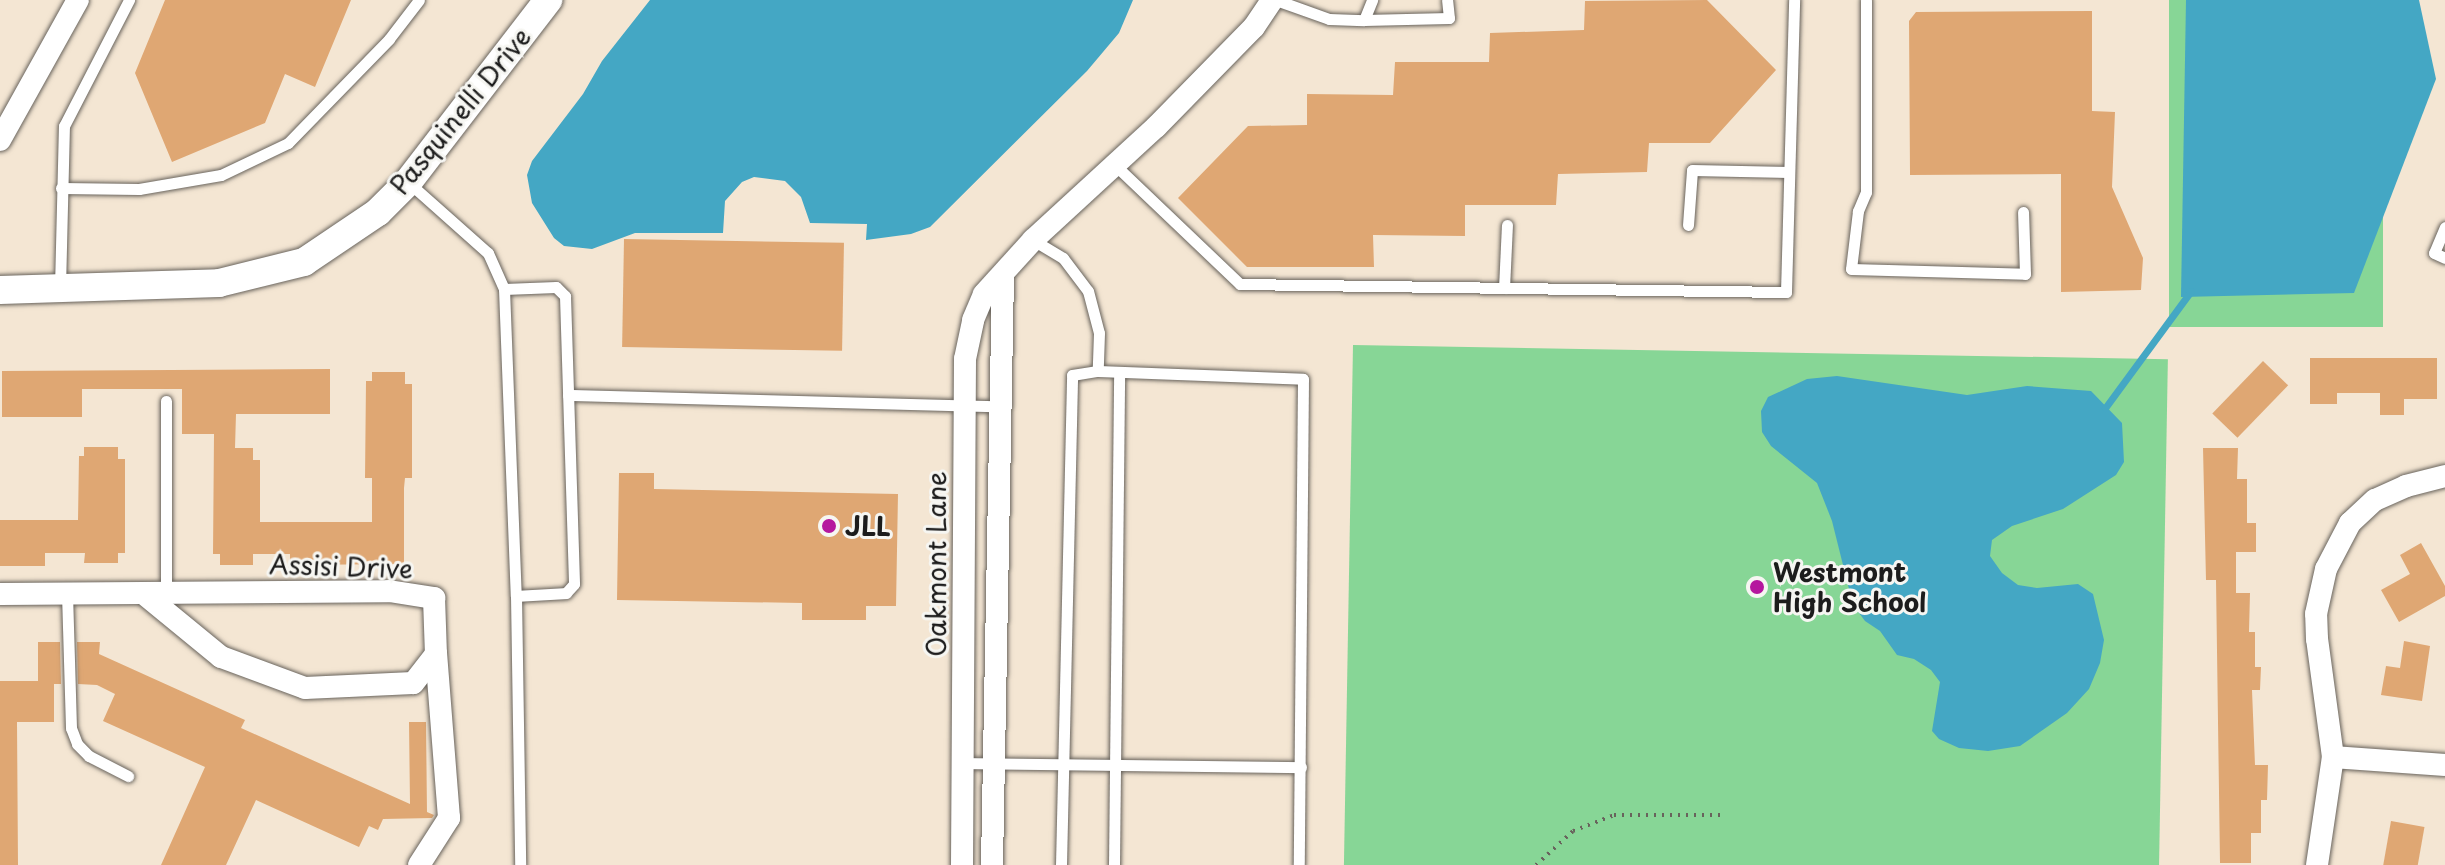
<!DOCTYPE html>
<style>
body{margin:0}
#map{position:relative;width:2445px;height:865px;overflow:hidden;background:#f4e6d3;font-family:"Playpen Sans",sans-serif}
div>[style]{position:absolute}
.green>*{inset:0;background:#87d696;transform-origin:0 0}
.water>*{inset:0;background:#44a7c4}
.stream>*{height:7px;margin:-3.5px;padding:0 3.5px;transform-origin:3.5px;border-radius:3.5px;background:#44a7c4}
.building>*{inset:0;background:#dfa773;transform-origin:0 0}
.path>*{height:4px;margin-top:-2px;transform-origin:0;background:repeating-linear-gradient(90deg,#68635c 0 2px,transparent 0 8px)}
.roads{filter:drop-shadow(0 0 2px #68635c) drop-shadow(0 0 2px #68635c)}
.service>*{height:11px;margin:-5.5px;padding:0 5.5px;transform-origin:5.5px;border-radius:5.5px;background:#fff}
.minor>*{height:22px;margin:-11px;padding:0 11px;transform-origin:11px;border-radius:11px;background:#fff}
.tertiary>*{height:28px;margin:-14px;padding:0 14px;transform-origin:14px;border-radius:14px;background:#fff}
.dots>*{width:22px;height:22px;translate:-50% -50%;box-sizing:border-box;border:4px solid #f6f6f2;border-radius:50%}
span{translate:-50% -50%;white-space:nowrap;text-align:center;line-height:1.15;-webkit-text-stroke:6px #f6f6f2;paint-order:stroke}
.street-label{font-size:26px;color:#1c1c1c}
.poi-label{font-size:26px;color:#1c1c1c;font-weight:700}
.left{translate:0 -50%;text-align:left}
</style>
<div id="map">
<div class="green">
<i style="left:2169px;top:0;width:214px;height:327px"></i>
<i style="left:1353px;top:345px;width:815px;height:520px;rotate:1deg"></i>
</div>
<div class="water">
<i style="clip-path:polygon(650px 0,1133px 0,1119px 33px,1087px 71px,930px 227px,911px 234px,866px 240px,867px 224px,810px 223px,801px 197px,785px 181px,754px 177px,742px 182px,725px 201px,723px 233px,635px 233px,592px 249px,564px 246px,554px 238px,532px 203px,527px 175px,532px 161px,583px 94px,602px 61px)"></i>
<i style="clip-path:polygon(2186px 0,2419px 0,2436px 79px,2354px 293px,2181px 297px)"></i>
<i style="clip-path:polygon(1837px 376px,1967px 395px,2027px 386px,2091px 391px,2122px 423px,2124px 462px,2116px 475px,2063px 509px,2012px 526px,1992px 540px,1990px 556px,2002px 573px,2018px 585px,2037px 588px,2078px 584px,2093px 594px,2104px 640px,2100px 663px,2089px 689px,2067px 713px,2020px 746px,1988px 751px,1959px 748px,1939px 739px,1932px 731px,1940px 682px,1931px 670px,1914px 659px,1897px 655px,1880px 631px,1865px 621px,1853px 605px,1832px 521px,1817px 483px,1771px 446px,1762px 432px,1761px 411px,1768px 397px,1807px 379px)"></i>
</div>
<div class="stream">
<i style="left:2105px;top:408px;width:145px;rotate:-53.7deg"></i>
</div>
<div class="building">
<i style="clip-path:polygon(165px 0,351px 0,315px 87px,285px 74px,265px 123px,172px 162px,135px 73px)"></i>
<i style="clip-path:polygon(1707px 0,1776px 70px,1710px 143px,1649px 143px,1647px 172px,1558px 174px,1556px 205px,1465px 205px,1465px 236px,1373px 235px,1374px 267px,1247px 267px,1178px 198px,1248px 126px,1307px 125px,1307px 94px,1393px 95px,1395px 62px,1489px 62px,1490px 33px,1584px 30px,1585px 1px)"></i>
<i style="clip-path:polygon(2092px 11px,2092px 111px,2115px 112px,2112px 187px,2143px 258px,2141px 290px,2061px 292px,2061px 174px,1910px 175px,1909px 21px,1916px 12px)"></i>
<i style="left:624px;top:239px;width:220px;height:108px;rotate:1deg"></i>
<i style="clip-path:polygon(2310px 358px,2437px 358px,2437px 399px,2404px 399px,2404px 415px,2380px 415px,2380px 393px,2337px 393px,2337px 404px,2310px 404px)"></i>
<i style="left:2263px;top:361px;width:35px;height:73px;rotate:44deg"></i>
<i style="clip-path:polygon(330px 369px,330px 414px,236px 414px,235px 448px,253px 448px,253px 460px,260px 460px,260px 522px,372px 522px,372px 478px,365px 478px,366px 381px,372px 381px,372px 372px,405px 372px,405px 384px,412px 384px,412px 478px,405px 478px,404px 488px,404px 564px,290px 565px,290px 554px,253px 554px,253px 565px,220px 565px,220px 554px,213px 554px,214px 434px,182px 434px,182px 389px,82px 389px,82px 417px,2px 417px,2px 371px)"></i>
<i style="clip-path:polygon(84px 447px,118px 447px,118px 459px,125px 459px,125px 553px,118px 553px,118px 563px,84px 563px,85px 553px,45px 553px,45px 566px,0 566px,0 520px,78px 520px,79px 456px,84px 456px)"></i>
<i style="clip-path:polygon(2203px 448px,2238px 448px,2237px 479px,2247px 479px,2247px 523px,2256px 523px,2256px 552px,2236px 552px,2236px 593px,2250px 593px,2249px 632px,2255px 632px,2255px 667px,2261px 667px,2260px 690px,2252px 690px,2255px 765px,2268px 765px,2267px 800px,2261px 800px,2261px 833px,2251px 833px,2251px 863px,2220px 863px,2216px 580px,2206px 580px)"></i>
<i style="clip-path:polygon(619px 473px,654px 473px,654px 489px,898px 494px,896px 606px,866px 606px,866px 620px,802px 620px,802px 603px,617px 600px)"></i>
<i style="clip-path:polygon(2421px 543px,2445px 586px,2445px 596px,2399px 622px,2381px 590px,2410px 574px,2400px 555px)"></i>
<i style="clip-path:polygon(2404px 641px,2430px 646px,2422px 701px,2381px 695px,2386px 666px,2400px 668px)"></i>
<i style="clip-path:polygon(38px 642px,60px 642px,61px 684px,54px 684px,54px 722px,17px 722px,18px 865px,0 865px,0 681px,38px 681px)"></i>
<i style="clip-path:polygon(77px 642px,100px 642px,99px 654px,245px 720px,241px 728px,410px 804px,409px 722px,426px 722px,427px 812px,434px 815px,432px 818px,383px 819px,378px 830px,369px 826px,359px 847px,256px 800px,226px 865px,161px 865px,205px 767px,103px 721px,115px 694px,97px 685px,78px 684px)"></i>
<i style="left:2391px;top:821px;width:34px;height:45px;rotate:10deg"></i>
</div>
<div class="path">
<i style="left:1536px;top:865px;width:50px;rotate:-42.6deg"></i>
<i style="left:1573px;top:831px;width:44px;rotate:-21.3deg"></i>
<i style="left:1614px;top:815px;width:106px"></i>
</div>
<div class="roads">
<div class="service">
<i style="left:1276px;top:0;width:56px;rotate:19.7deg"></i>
<i style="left:1329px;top:19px;width:35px;rotate:2deg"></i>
<i style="left:1364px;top:20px;width:22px;rotate:-68deg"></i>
<i style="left:1866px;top:0;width:192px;rotate:90deg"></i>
<i style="left:1866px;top:192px;width:21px;rotate:113deg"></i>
<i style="left:1858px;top:211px;width:58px;rotate:96.9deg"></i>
<i style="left:1851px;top:269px;width:174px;rotate:1.6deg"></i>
<i style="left:2025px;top:274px;width:62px;rotate:-91.8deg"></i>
<i style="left:1364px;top:20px;width:85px;rotate:-1.3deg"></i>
<i style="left:1449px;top:18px;width:18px;rotate:-96deg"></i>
<i style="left:1116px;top:166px;width:171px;rotate:43.6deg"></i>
<i style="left:1240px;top:284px;width:546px;rotate:0.84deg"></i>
<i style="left:1786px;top:292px;width:292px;rotate:-88.4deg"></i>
<i style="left:408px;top:182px;width:107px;rotate:41.6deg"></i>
<i style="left:488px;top:253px;width:39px;rotate:66deg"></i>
<i style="left:504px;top:289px;width:52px;rotate:-2.2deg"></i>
<i style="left:556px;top:287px;width:13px;rotate:45deg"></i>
<i style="left:565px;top:296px;width:288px;rotate:88.2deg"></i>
<i style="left:574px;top:584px;width:12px;rotate:132deg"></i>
<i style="left:566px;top:593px;width:50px;rotate:176.6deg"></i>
<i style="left:516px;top:596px;width:269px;rotate:89.1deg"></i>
<i style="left:61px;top:188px;width:78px;rotate:0.7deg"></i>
<i style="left:139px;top:189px;width:83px;rotate:-9.7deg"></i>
<i style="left:221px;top:175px;width:74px;rotate:-25.5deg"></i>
<i style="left:288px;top:143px;width:145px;rotate:-45.8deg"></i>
<i style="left:389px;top:39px;width:49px;rotate:-52.4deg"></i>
<i style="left:1688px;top:225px;width:55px;rotate:-85.8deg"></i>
<i style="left:1692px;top:170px;width:97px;rotate:1.2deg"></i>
<i style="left:2445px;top:227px;width:28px;rotate:113deg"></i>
<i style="left:2434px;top:253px;width:12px;rotate:24deg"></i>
<i style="left:1033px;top:240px;width:35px;rotate:31deg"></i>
<i style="left:1063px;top:258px;width:41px;rotate:52.9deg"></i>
<i style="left:1088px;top:291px;width:43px;rotate:75.3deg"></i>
<i style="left:1099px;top:333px;width:38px;rotate:92deg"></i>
<i style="left:60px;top:288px;width:162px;rotate:-88.6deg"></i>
<i style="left:64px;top:126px;width:142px;rotate:-62.7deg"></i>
<i style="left:1504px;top:288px;width:63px;rotate:-87.3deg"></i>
<i style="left:504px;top:289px;width:307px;rotate:87.8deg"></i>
<i style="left:568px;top:395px;width:431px;rotate:1.5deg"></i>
<i style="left:166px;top:401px;width:192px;rotate:90deg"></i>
<i style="left:67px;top:593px;width:135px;rotate:88.3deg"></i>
<i style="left:71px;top:728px;width:17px;rotate:69deg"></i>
<i style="left:77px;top:744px;width:17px;rotate:45deg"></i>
<i style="left:89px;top:756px;width:44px;rotate:27.1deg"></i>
<i style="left:963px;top:763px;width:338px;rotate:0.7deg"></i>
<i style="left:1061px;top:865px;width:490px;rotate:-88.7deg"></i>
<i style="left:1072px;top:375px;width:26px;rotate:-9deg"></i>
<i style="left:1098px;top:371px;width:205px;rotate:2.2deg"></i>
<i style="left:1303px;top:379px;width:486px;rotate:90.5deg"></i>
<i style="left:1114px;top:865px;width:491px;rotate:-89.4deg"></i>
</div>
<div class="minor">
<i style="left:0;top:140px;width:160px;rotate:-60.9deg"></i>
<i style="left:0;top:594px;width:389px;rotate:-0.4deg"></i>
<i style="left:389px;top:591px;width:46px;rotate:8.8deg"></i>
<i style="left:434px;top:598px;width:56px;rotate:88deg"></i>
<i style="left:436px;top:654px;width:37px;rotate:128deg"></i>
<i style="left:413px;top:683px;width:108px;rotate:177.3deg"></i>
<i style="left:305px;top:688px;width:90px;rotate:-159.7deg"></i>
<i style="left:221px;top:657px;width:101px;rotate:-140.6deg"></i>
<i style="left:2333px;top:757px;width:112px;rotate:4.1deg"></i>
<i style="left:419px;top:865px;width:56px;rotate:-57.4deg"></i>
<i style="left:449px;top:818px;width:165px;rotate:-94.5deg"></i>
<i style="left:962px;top:865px;width:506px;rotate:-89.66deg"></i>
<i style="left:965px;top:359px;width:40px;rotate:-78deg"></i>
<i style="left:973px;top:320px;width:28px;rotate:-67deg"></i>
<i style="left:984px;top:294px;width:73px;rotate:-47.8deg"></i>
<i style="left:1033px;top:240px;width:167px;rotate:-42.6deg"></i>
<i style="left:1156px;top:127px;width:140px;rotate:-45.6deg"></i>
<i style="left:1254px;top:27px;width:32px;rotate:-56deg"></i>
<i style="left:992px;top:865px;width:590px;rotate:-88.93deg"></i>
<i style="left:2317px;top:865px;width:109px;rotate:-81.6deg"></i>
<i style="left:2333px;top:757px;width:119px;rotate:-97.7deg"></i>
<i style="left:2317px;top:639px;width:25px;rotate:-92deg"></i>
<i style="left:2316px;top:614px;width:46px;rotate:-77.5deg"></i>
<i style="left:2326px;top:569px;width:52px;rotate:-62.4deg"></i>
<i style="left:2350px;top:523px;width:34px;rotate:-43deg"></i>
<i style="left:2375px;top:500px;width:34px;rotate:-24deg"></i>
<i style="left:2406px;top:486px;width:40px;rotate:-14.4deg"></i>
</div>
<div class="tertiary">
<i style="left:0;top:290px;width:219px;rotate:-1.8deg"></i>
<i style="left:219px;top:283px;width:88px;rotate:-13.9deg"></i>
<i style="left:304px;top:262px;width:89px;rotate:-34deg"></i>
<i style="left:378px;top:212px;width:42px;rotate:-45deg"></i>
<i style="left:408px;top:182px;width:230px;rotate:-52.4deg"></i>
</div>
</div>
<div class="dots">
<i style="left:829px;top:526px;background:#b5179e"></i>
<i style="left:1757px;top:587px;background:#b5179e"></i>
</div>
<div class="street-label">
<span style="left:460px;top:111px;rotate:-51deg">Pasquinelli Drive</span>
<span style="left:936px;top:564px;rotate:-90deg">Oakmont Lane</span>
<span style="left:341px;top:566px;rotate:2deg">Assisi Drive</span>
</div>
<div class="poi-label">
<span class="left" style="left:845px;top:526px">JLL</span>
<span class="left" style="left:1773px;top:587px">Westmont<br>High School</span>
</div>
</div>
